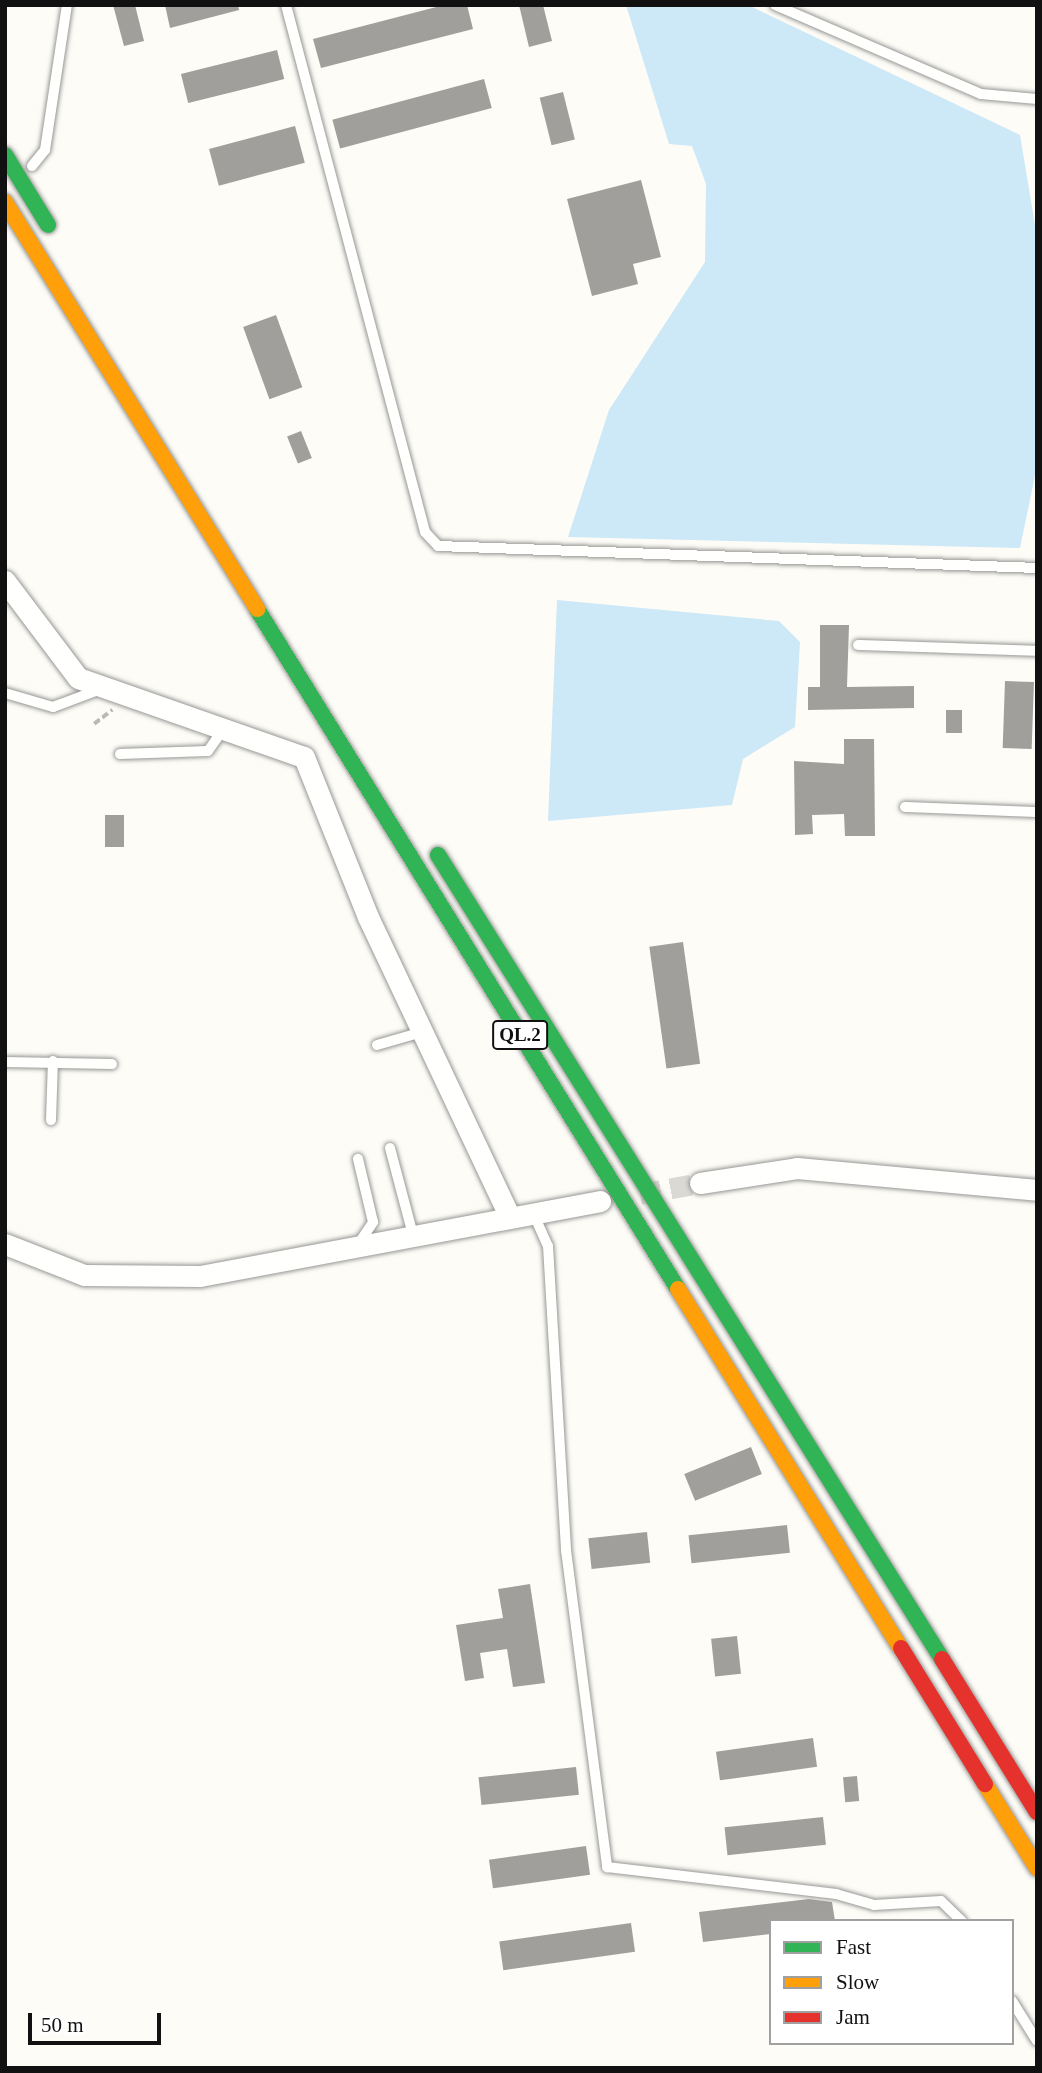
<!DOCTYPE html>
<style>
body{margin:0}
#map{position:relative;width:1042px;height:2073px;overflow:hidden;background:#fdfcf7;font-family:"Times New Roman",serif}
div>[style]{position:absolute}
.water>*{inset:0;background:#cde8f7}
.building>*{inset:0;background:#a19f9c;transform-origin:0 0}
.street-tunnel>*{height:21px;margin-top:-10.5px;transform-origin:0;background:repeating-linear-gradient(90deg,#dad9d4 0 21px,transparent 0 31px)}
.path>*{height:3.5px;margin-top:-1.75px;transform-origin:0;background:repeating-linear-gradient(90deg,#b9b9b8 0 7px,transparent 0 10.5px)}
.roads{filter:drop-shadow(0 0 2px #979795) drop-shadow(0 0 2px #979795)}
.lane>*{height:10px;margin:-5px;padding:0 5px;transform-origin:5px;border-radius:5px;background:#fffffe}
.street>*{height:21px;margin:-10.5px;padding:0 10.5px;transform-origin:10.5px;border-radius:10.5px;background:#fffffe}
.fast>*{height:16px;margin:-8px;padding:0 8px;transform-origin:8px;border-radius:8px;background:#30b455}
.slow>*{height:16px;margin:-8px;padding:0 8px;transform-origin:8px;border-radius:8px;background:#ff9f0a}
.jam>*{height:16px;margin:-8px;padding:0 8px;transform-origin:8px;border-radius:8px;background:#e5322d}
span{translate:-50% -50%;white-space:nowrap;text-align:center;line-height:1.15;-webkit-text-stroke:7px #fff;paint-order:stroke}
.shield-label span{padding:2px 5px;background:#fff;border:2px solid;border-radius:5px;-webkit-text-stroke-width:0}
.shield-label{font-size:19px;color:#111;font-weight:700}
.frame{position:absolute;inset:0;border:7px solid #111;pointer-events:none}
.legend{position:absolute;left:769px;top:1919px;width:245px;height:126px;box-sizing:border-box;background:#fff;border:2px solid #a0a0a0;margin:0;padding:9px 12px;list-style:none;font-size:21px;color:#111}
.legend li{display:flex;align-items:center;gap:14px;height:35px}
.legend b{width:35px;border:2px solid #a0a0a0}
.scale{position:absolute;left:28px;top:2013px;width:133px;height:32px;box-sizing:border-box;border:4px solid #111;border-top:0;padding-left:9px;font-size:21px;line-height:24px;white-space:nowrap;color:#111;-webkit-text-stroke:5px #fff;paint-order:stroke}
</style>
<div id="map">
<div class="water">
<i style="clip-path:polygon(626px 5px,748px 5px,1020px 135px,1037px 237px,1037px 466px,1020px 548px,568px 537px,609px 410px,705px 262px,706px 184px,692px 146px,669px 144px)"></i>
<i style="clip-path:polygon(557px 600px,779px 621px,800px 642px,795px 727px,743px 759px,732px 805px,548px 821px)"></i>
</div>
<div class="building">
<i style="clip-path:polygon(113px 5px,135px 5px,144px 41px,124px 46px)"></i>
<i style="clip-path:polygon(165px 5px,238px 5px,239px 10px,170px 28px)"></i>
<i style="clip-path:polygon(444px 5px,467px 5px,473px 29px,321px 68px,313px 39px)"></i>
<i style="clip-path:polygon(519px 5px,543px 5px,552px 41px,529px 47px)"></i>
<i style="left:277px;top:50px;width:30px;height:99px;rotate:76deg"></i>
<i style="left:484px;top:79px;width:30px;height:157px;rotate:75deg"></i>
<i style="left:563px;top:92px;width:49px;height:24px;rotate:76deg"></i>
<i style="left:295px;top:126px;width:38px;height:89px;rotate:75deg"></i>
<i style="clip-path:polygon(641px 180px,661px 257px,633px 264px,638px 284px,592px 296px,567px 199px)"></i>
<i style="left:276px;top:315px;width:77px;height:35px;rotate:70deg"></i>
<i style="left:301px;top:431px;width:29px;height:15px;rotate:68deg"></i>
<i style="clip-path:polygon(820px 625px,849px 625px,847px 687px,914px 686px,914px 708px,808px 710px,808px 687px,820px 687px)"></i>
<i style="left:1005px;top:681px;width:29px;height:67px;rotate:2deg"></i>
<i style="left:946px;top:710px;width:16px;height:23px"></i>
<i style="clip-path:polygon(844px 739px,874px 739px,875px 836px,845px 836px,844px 814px,812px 815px,813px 834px,795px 835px,794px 761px,844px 764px)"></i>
<i style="left:105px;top:815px;width:19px;height:32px"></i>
<i style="left:683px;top:942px;width:123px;height:34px;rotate:82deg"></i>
<i style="left:751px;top:1447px;width:29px;height:72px;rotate:68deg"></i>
<i style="left:787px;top:1525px;width:28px;height:99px;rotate:84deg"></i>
<i style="left:647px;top:1532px;width:31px;height:59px;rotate:84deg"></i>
<i style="clip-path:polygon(530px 1584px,545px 1683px,513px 1687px,507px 1649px,480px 1653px,484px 1678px,465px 1681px,456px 1625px,503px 1618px,498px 1589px)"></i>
<i style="left:737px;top:1636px;width:38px;height:26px;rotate:84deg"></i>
<i style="left:813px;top:1738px;width:29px;height:98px;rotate:82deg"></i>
<i style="left:576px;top:1767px;width:28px;height:98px;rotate:84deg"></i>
<i style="left:857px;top:1776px;width:25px;height:14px;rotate:85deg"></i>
<i style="left:823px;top:1817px;width:28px;height:99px;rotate:84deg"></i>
<i style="left:586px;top:1846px;width:29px;height:98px;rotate:82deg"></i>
<i style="clip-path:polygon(809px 1899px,832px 1902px,835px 1921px,771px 1921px,771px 1934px,703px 1942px,699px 1912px)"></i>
<i style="left:631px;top:1923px;width:29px;height:133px;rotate:82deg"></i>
</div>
<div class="street-tunnel">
<i style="left:640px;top:1194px;width:61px;rotate:-10.4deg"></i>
</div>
<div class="path">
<i style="left:94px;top:724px;width:23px;rotate:-38deg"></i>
</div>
<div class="roads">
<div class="lane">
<i style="left:286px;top:5px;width:545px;rotate:75.22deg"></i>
<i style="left:425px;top:532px;width:19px;rotate:47deg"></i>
<i style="left:438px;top:546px;width:599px;rotate:2.1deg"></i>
<i style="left:775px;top:5px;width:224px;rotate:23.4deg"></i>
<i style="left:981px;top:94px;width:56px;rotate:5.1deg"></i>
<i style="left:32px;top:166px;width:21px;rotate:-51deg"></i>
<i style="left:45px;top:150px;width:147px;rotate:-81.4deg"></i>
<i style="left:858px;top:645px;width:179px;rotate:1.9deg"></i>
<i style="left:5px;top:693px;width:50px;rotate:16.3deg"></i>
<i style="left:53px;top:707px;width:51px;rotate:-20.6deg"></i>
<i style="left:120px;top:754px;width:88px;rotate:-2deg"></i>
<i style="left:208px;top:751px;width:28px;rotate:-55deg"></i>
<i style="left:905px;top:807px;width:132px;rotate:2.2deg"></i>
<i style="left:377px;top:1045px;width:47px;rotate:-16.1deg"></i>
<i style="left:5px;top:1062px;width:107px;rotate:1.1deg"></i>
<i style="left:51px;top:1120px;width:59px;rotate:-88.1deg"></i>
<i style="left:390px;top:1148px;width:90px;rotate:75.2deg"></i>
<i style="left:534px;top:1215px;width:34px;rotate:66deg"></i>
<i style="left:548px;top:1246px;width:305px;rotate:86.6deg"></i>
<i style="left:566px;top:1550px;width:320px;rotate:82.6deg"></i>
<i style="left:607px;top:1867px;width:231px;rotate:6.7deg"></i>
<i style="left:836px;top:1894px;width:40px;rotate:16deg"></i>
<i style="left:874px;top:1905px;width:67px;rotate:-3.4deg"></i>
<i style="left:941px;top:1901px;width:29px;rotate:44deg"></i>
<i style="left:357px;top:1246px;width:29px;rotate:-56deg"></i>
<i style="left:373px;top:1222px;width:65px;rotate:-103.4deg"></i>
<i style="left:1012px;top:2001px;width:47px;rotate:58deg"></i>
</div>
<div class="street">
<i style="left:5px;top:581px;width:121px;rotate:53deg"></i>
<i style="left:78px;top:678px;width:239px;rotate:19.3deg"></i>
<i style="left:304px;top:757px;width:172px;rotate:68.2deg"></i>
<i style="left:368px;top:917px;width:332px;rotate:64.7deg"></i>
<i style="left:700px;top:1183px;width:98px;rotate:-8.8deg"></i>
<i style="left:797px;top:1168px;width:241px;rotate:5.2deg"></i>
<i style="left:5px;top:1244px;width:85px;rotate:21.4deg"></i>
<i style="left:84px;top:1275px;width:116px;rotate:0.5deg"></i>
<i style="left:200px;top:1276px;width:407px;rotate:-10.6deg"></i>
</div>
<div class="fast">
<i style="left:5px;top:155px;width:82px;rotate:58.4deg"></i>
<i style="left:257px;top:609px;width:800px;rotate:58.24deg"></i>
<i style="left:438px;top:855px;width:949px;rotate:57.92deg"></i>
</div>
<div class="slow">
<i style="left:5px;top:202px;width:479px;rotate:58.2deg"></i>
<i style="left:678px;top:1289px;width:423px;rotate:58.2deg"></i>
<i style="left:985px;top:1784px;width:99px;rotate:58.2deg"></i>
</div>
<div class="jam">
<i style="left:901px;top:1648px;width:160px;rotate:58.3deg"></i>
<i style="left:942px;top:1659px;width:180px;rotate:58.2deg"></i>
</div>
</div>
<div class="shield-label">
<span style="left:520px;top:1035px">QL.2</span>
</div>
<div class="frame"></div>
<ul class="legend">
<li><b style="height:9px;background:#30b455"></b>Fast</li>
<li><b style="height:9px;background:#ff9f0a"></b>Slow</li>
<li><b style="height:9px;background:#e5322d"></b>Jam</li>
</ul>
<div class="scale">50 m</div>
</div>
